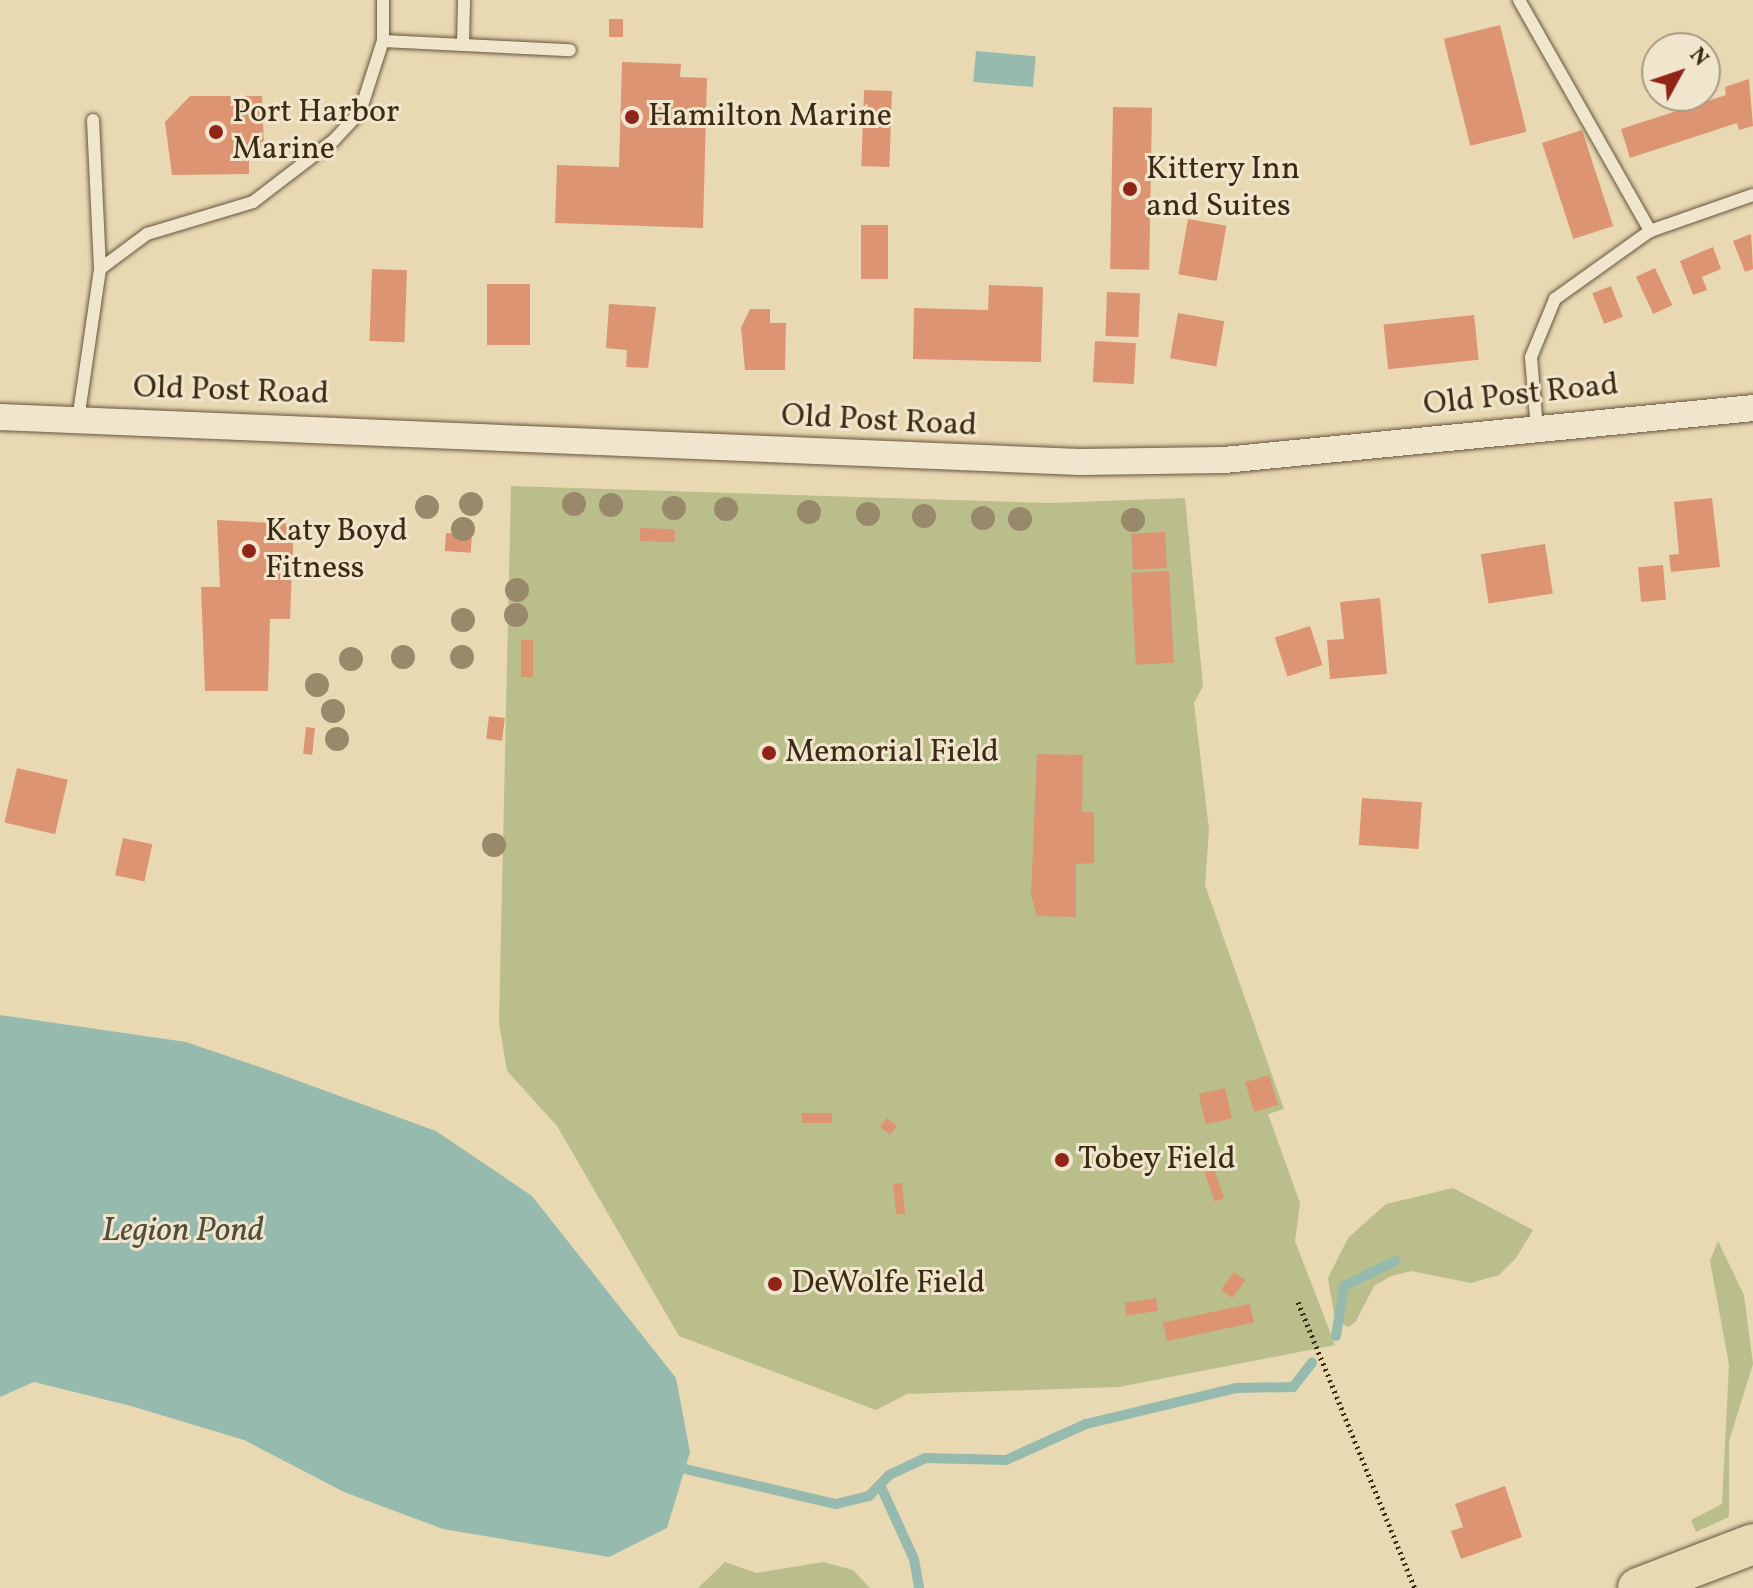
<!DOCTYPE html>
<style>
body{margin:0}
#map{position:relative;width:1753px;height:1588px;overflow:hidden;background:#e8d9b3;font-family:Vollkorn,serif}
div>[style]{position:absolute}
.green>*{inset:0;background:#babe8a}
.water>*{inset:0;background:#97baae;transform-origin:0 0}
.stream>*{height:10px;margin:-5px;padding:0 5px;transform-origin:5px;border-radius:5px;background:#97baae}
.building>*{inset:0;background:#dd9473;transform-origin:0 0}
.path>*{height:5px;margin-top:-2.5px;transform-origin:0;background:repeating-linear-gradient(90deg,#3c2a14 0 2px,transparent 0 6px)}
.roads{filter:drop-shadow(0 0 2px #67563c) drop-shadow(0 0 2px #67563c)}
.service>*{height:12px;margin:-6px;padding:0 6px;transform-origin:6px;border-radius:6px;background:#f0e6ce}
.minor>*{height:26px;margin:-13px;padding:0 13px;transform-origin:13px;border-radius:13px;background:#f0e6ce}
.primary>*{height:40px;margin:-20px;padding:0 20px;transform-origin:20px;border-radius:20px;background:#e8d9b3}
.trees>*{width:24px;height:24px;margin:-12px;border-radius:50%;background:#978969}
.dots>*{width:22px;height:22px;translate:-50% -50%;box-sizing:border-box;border:4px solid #f0e6ce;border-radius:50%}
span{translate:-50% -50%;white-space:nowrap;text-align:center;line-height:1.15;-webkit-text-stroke:6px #f0e6ce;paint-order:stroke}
.poi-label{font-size:32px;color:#3c2a14}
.left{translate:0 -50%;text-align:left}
.street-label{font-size:32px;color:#3c2a14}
.water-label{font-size:34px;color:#534e3a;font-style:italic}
.north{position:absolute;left:1641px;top:32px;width:80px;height:80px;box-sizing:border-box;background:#f0e6ce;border:2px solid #a89b84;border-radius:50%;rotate:50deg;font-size:22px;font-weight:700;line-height:32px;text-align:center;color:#3c2a14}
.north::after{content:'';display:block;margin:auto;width:28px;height:36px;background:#8f2418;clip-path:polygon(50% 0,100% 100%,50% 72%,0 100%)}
</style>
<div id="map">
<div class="green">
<i style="clip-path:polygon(511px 486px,1050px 503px,1185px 498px,1203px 686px,1194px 703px,1209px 829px,1205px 885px,1284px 1109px,1268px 1114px,1300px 1203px,1295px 1241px,1335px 1345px,1119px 1387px,907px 1394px,876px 1410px,679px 1336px,557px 1126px,507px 1071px,499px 1023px)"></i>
<i style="clip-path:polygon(1453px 1188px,1533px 1230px,1516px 1258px,1499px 1275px,1471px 1283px,1411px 1271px,1391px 1276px,1374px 1286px,1356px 1321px,1349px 1327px,1335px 1320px,1328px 1278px,1348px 1238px,1386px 1204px)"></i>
<i style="clip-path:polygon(1718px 1241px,1744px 1295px,1753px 1364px,1729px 1441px,1729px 1517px,1696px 1532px,1691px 1520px,1722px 1504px,1729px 1365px,1710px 1261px)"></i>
<i style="clip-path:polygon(725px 1562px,756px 1573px,823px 1562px,853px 1570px,870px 1588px,698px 1588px)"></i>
</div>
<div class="water">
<i style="left:976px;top:51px;width:60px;height:31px;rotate:5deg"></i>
<i style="clip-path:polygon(0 1015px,186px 1042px,260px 1067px,436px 1131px,532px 1196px,676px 1378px,690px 1452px,667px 1528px,609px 1557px,443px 1529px,344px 1492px,244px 1440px,131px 1406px,34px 1382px,0 1397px)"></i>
</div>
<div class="stream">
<i style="left:1336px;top:1336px;width:51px;rotate:-80.9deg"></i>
<i style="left:1344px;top:1286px;width:57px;rotate:-26.1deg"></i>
<i style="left:685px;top:1469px;width:155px;rotate:13.1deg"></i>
<i style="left:836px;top:1504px;width:34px;rotate:-14deg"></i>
<i style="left:869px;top:1496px;width:29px;rotate:-46deg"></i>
<i style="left:889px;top:1475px;width:40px;rotate:-25deg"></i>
<i style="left:925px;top:1458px;width:81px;rotate:1.4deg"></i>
<i style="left:1006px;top:1460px;width:88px;rotate:-24.2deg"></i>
<i style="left:1086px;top:1424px;width:154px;rotate:-13.5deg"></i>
<i style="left:1236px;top:1388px;width:57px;rotate:-1deg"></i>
<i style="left:1293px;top:1387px;width:31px;rotate:-52deg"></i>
<i style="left:881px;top:1487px;width:79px;rotate:65.4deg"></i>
<i style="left:914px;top:1559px;width:29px;rotate:80deg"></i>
</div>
<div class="building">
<i style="left:609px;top:19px;width:14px;height:18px"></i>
<i style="left:1500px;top:25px;width:110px;height:58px;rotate:76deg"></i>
<i style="clip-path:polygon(622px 62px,681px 64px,680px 77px,707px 78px,703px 228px,555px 223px,557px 165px,619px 167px)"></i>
<i style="clip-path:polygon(1749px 79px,1753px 126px,1739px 130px,1737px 123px,1630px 158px,1621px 129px,1726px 95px,1725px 87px)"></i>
<i style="left:864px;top:90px;width:28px;height:76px;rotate:2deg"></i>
<i style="clip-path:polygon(190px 96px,262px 96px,264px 149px,249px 149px,249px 174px,172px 175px,165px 122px)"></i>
<i style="left:1113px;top:107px;width:39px;height:162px;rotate:1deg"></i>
<i style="left:1582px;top:130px;width:101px;height:42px;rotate:72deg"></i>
<i style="left:1188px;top:219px;width:39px;height:56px;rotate:10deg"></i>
<i style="left:861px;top:225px;width:27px;height:54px"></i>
<i style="clip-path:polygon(1751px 234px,1753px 269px,1745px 272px,1733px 241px)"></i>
<i style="clip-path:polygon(1713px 247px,1721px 269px,1702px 277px,1707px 290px,1693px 295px,1680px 261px)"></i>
<i style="left:1655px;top:268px;width:41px;height:21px;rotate:65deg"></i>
<i style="left:372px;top:269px;width:35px;height:72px;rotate:2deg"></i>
<i style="left:487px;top:284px;width:43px;height:61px"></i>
<i style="clip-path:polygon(989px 285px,1043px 287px,1041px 362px,913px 359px,914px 308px,988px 310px)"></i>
<i style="left:1611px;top:286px;width:33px;height:20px;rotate:69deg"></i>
<i style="left:1107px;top:292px;width:33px;height:44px;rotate:2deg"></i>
<i style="clip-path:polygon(609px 304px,656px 307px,648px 368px,626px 367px,627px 350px,606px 348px)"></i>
<i style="clip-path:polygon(750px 309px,770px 309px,770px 323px,786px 323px,785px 370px,745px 370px,741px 328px)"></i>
<i style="left:1178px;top:313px;width:47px;height:46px;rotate:10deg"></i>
<i style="left:1474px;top:315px;width:45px;height:91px;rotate:84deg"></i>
<i style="left:1095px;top:341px;width:41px;height:41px;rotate:3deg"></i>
<i style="clip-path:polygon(1712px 498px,1720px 567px,1671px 572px,1669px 555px,1679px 554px,1674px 502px)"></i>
<i style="clip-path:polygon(217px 520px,294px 524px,290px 619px,270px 619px,268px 691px,205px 691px,201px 587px,220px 587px)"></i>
<i style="left:640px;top:528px;width:35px;height:13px;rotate:2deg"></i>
<i style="left:1165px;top:532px;width:36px;height:34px;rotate:87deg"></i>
<i style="left:446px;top:533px;width:26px;height:18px;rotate:4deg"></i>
<i style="left:1545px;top:544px;width:50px;height:65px;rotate:81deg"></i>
<i style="left:1663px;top:565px;width:35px;height:25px;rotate:85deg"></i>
<i style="left:1169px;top:571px;width:92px;height:38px;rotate:87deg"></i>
<i style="clip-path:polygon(1380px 598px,1387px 674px,1330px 679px,1327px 640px,1344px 639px,1340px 602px)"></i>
<i style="left:1310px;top:626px;width:41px;height:37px;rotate:72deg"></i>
<i style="left:521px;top:640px;width:12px;height:37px"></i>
<i style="left:489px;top:716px;width:16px;height:23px;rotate:7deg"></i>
<i style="left:306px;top:727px;width:9px;height:27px;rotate:6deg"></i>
<i style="clip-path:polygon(1037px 754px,1083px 755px,1082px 812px,1094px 812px,1094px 863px,1076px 864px,1076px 917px,1037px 916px,1031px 895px)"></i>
<i style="left:17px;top:768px;width:52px;height:56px;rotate:13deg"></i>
<i style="left:1362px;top:798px;width:60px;height:47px;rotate:4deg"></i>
<i style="left:123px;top:838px;width:30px;height:38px;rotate:12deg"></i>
<i style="left:1269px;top:1075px;width:31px;height:25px;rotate:73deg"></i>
<i style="left:1225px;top:1088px;width:31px;height:27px;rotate:77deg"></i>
<i style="left:802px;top:1113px;width:30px;height:10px"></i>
<i style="left:887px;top:1118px;width:13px;height:11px;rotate:39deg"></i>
<i style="left:1214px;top:1169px;width:31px;height:10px;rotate:71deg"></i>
<i style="left:902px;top:1183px;width:31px;height:9px;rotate:84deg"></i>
<i style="left:1234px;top:1272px;width:14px;height:22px;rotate:36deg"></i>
<i style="left:1156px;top:1298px;width:13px;height:32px;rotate:81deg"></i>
<i style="left:1250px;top:1304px;width:19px;height:89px;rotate:78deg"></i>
<i style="clip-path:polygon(1505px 1486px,1522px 1537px,1461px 1559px,1451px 1531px,1463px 1527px,1455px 1504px)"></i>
</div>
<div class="path">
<i style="left:1298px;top:1302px;width:309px;rotate:67.8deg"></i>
</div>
<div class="roads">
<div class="service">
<i style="left:1519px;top:0;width:266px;rotate:60.4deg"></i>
<i style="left:383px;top:41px;width:187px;rotate:2.8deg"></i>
<i style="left:463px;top:45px;width:45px;rotate:-88.7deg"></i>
<i style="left:93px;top:120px;width:149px;rotate:87.3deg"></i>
<i style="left:78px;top:420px;width:153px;rotate:-81.7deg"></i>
<i style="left:100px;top:269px;width:59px;rotate:-36.7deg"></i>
<i style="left:147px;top:234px;width:111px;rotate:-16.8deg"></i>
<i style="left:253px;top:202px;width:102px;rotate:-37.4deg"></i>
<i style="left:334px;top:140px;width:38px;rotate:-47deg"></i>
<i style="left:360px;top:112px;width:75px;rotate:-72.1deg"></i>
<i style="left:383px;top:41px;width:41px;rotate:-90deg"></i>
<i style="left:1537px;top:429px;width:72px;rotate:-94.8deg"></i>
<i style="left:1531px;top:357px;width:63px;rotate:-67.5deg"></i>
<i style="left:1555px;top:299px;width:117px;rotate:-35.6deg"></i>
<i style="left:1650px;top:231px;width:109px;rotate:-19.3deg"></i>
</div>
<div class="minor">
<i style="left:0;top:417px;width:1081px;rotate:2.39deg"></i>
<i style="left:1080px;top:462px;width:144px;rotate:-0.8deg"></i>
<i style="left:1224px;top:460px;width:532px;rotate:-5.61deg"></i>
</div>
<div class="primary">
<i style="left:1638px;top:1588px;width:123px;rotate:-20.9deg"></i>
</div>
</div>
<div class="trees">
<i style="left:471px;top:504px"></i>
<i style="left:574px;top:504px"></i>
<i style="left:611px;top:505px"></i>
<i style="left:427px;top:507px"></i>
<i style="left:674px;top:508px"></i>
<i style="left:726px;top:509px"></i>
<i style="left:809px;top:512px"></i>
<i style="left:868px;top:514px"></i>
<i style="left:924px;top:516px"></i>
<i style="left:983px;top:518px"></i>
<i style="left:1020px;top:519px"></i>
<i style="left:1133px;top:520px"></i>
<i style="left:463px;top:529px"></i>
<i style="left:517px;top:590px"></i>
<i style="left:516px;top:615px"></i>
<i style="left:463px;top:620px"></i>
<i style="left:403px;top:657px"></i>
<i style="left:462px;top:657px"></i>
<i style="left:351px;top:659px"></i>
<i style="left:317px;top:685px"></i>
<i style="left:333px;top:711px"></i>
<i style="left:337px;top:739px"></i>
<i style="left:494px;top:845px"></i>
</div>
<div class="dots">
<i style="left:632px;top:117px;background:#8f2418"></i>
<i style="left:216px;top:132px;background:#8f2418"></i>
<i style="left:1130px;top:189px;background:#8f2418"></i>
<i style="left:249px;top:551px;background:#8f2418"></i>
<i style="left:769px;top:753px;background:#8f2418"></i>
<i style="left:1062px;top:1160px;background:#8f2418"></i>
<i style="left:775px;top:1284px;background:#8f2418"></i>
</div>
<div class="poi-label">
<span class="left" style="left:232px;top:132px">Port Harbor<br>Marine</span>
<span class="left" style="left:648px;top:117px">Hamilton Marine</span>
<span class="left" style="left:1146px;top:189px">Kittery Inn<br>and Suites</span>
<span class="left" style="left:265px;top:551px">Katy Boyd<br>Fitness</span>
<span class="left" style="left:785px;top:753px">Memorial Field</span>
<span class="left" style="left:1078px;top:1160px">Tobey Field</span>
<span class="left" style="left:791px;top:1284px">DeWolfe Field</span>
</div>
<div class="street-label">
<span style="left:231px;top:392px;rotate:2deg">Old Post Road</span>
<span style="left:1521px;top:396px;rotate:-6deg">Old Post Road</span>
<span style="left:879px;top:422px;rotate:3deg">Old Post Road</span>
</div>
<div class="water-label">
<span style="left:183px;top:1232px">Legion Pond</span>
</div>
<div class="north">N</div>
</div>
